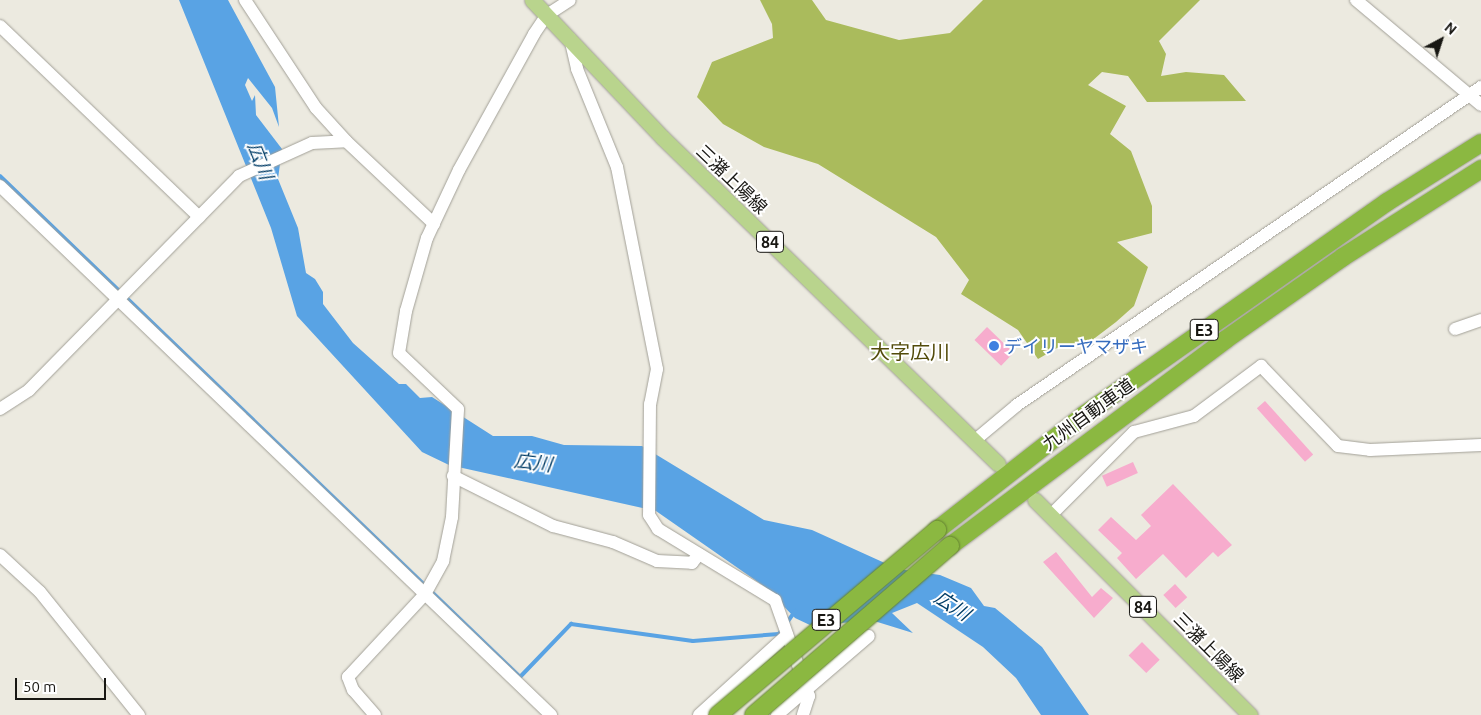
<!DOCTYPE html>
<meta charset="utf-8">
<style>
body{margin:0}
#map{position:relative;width:1481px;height:715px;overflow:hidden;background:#eceae0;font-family:Ubuntu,"Noto Sans JP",sans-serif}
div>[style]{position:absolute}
.forest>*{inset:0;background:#aabb5c}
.water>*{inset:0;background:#59a3e4}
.stream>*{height:4px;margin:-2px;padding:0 2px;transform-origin:2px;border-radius:2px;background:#59a3e4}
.building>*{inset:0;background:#f7accd;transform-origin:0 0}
.roads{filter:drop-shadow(0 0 1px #a2a097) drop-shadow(0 0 1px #a2a097)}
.minor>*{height:12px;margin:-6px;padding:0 6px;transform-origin:6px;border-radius:6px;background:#fff}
.major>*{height:15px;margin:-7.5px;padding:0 7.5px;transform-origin:7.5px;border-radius:7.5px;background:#b9d48d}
.highway>*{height:18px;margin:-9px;padding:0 9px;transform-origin:9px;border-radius:9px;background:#8bb841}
.bridges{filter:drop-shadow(0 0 1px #638031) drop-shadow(0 0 1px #638031)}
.highway-bridge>*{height:18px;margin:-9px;padding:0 9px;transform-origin:9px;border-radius:9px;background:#8bb841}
.dots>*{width:14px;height:14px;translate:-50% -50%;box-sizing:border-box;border:2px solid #fff;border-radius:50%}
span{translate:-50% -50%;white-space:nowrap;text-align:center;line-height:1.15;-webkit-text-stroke:4px #fff;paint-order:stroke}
.shield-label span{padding:1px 4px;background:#fff;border:1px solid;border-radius:4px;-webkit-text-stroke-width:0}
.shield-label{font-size:16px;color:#181713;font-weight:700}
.street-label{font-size:18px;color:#181713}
.shop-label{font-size:18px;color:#366cbe}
.left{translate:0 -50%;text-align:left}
.water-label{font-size:19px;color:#023d67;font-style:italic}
.quarter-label{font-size:20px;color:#524b0a}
.north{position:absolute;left:1416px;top:15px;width:50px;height:50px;-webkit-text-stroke:4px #fff;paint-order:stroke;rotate:40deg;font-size:14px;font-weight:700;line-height:20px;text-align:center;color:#181713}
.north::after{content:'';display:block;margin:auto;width:18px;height:22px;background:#181713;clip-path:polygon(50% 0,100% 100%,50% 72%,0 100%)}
.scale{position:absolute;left:15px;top:678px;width:91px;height:22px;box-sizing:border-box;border:2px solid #181713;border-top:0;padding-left:6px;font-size:15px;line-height:18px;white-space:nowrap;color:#181713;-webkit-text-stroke:4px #fff;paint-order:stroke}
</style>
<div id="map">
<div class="forest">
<i style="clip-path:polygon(760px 0,812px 0,826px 20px,899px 40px,950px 33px,983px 0,1200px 0,1159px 41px,1166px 54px,1161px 76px,1186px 72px,1224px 75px,1246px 101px,1147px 102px,1128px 76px,1102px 72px,1088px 85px,1126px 106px,1110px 134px,1131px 151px,1152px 206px,1152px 233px,1117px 242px,1148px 267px,1134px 306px,1116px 322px,1087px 344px,1064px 344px,1038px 359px,1018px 330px,961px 294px,969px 280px,936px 237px,818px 164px,764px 147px,723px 124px,697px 97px,712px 62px,773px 38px,772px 24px)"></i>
</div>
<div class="water">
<i style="clip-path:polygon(179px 0,228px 0,275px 87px,279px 127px,272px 108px,248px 78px,245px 85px,252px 101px,255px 95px,256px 115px,282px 149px,278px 179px,298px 228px,306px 273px,315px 279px,323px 292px,323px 304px,353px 343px,399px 384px,406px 384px,420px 398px,432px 397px,493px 436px,532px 436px,564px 445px,642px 446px,764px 520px,812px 530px,898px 569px,940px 575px,971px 588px,984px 606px,995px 608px,1042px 647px,1089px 715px,1041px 715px,1016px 678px,983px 647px,917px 603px,892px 613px,913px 633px,871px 620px,812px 626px,795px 618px,765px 587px,656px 511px,449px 465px,422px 452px,297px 316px,271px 228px)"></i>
</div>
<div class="stream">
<i style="left:0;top:176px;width:722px;rotate:43.93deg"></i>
<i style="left:520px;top:677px;width:74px;rotate:-46.1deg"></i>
<i style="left:571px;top:624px;width:123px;rotate:7.9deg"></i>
<i style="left:693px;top:641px;width:86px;rotate:-4.7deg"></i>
<i style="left:779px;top:634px;width:6px;rotate:-59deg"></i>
<i style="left:786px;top:624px;width:16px;rotate:-55deg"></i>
</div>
<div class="building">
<i style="left:987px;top:327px;width:37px;height:18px;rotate:44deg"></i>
<i style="left:1265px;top:401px;width:72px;height:11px;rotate:48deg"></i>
<i style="left:1133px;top:462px;width:12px;height:34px;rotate:66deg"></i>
<i style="clip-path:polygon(1173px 484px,1232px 545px,1218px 557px,1213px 552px,1186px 578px,1163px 554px,1136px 579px,1117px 558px,1122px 553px,1098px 530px,1111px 517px,1136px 540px,1151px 526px,1141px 515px)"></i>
<i style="clip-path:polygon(1056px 552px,1092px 597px,1101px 588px,1113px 598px,1094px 618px,1043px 562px)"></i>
<i style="left:1175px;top:584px;width:18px;height:16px;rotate:47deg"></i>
<i style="left:1142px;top:642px;width:25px;height:19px;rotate:45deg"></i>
</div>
<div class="roads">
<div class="minor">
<i style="left:245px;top:0;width:129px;rotate:56.7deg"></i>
<i style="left:316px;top:108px;width:45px;rotate:47.7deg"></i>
<i style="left:1356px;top:0;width:163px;rotate:40deg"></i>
<i style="left:0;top:26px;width:276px;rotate:43.8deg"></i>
<i style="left:570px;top:38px;width:32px;rotate:77deg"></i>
<i style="left:577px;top:69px;width:106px;rotate:67.8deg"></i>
<i style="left:617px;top:167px;width:206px;rotate:78.8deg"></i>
<i style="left:657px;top:369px;width:36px;rotate:101deg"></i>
<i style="left:650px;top:404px;width:111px;rotate:90.5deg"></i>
<i style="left:649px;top:515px;width:17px;rotate:57deg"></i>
<i style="left:658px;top:529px;width:137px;rotate:31.3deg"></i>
<i style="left:775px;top:600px;width:102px;rotate:70.5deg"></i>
<i style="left:809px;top:696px;width:20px;rotate:108deg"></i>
<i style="left:0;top:186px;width:764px;rotate:43.83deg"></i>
<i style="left:1455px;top:329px;width:28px;rotate:-19deg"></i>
<i style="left:0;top:409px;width:35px;rotate:-33deg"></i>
<i style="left:29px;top:390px;width:300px;rotate:-45.5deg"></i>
<i style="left:239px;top:176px;width:80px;rotate:-24.3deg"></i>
<i style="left:312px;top:143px;width:34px;rotate:-3deg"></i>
<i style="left:346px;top:141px;width:121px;rotate:43.3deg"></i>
<i style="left:974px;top:441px;width:56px;rotate:-39.9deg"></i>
<i style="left:1017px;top:405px;width:563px;rotate:-34.42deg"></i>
<i style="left:453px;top:476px;width:112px;rotate:26.6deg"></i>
<i style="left:553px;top:526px;width:62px;rotate:14.9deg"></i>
<i style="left:613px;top:542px;width:48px;rotate:23.4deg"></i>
<i style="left:657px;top:561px;width:35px;rotate:3deg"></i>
<i style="left:692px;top:563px;width:11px;rotate:-52deg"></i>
<i style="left:1050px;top:516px;width:119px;rotate:-45deg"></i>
<i style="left:1134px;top:432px;width:62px;rotate:-14.9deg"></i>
<i style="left:1194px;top:416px;width:84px;rotate:-36.7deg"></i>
<i style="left:1261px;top:366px;width:111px;rotate:46.1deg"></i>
<i style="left:1338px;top:446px;width:32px;rotate:7deg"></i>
<i style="left:1370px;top:450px;width:111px;rotate:-2.6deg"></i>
<i style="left:0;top:555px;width:54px;rotate:42.8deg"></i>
<i style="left:40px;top:592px;width:158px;rotate:51.2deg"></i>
<i style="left:375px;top:715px;width:33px;rotate:-131deg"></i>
<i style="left:353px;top:690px;width:14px;rotate:-111deg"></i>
<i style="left:348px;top:677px;width:113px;rotate:-47.1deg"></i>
<i style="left:425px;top:594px;width:38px;rotate:-61deg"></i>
<i style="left:443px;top:561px;width:45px;rotate:-78.4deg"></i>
<i style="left:452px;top:517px;width:108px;rotate:-86.8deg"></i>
<i style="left:458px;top:409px;width:81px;rotate:-136.5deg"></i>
<i style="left:399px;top:353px;width:43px;rotate:-80.5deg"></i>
<i style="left:406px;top:311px;width:76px;rotate:-74deg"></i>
<i style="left:427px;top:238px;width:75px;rotate:-64.8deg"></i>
<i style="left:459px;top:170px;width:155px;rotate:-61.1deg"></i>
<i style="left:534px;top:34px;width:23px;rotate:-56deg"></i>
<i style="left:547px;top:15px;width:27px;rotate:-33deg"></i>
<i style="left:699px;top:715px;width:119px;rotate:-42.3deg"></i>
<i style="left:777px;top:715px;width:121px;rotate:-40.7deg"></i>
</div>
<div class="major">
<i style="left:532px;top:0;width:190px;rotate:46.5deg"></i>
<i style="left:663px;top:138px;width:467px;rotate:44.2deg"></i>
<i style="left:1035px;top:500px;width:304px;rotate:45deg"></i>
</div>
<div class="highway">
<i style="left:937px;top:530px;width:187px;rotate:-38deg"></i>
<i style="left:1084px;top:415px;width:370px;rotate:-35.1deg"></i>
<i style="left:1387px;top:202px;width:111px;rotate:-32.1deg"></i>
<i style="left:950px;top:546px;width:344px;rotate:-36.8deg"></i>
<i style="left:1225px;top:340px;width:144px;rotate:-35.1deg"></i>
<i style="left:1343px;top:257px;width:164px;rotate:-32.5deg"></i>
</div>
</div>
<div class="bridges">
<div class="highway-bridge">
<i style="left:718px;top:715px;width:287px;rotate:-40.2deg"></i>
<i style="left:754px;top:715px;width:259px;rotate:-40.8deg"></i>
</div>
</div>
<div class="dots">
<i style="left:994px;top:346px;background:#3f7fe0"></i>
</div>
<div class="shield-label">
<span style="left:770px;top:242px">84</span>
<span style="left:1204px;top:330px">E3</span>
<span style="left:1143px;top:607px">84</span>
<span style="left:826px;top:620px">E3</span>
</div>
<div class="street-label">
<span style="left:732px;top:179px;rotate:44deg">三潴上陽線</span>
<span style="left:1088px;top:414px;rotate:-36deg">九州自動車道</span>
<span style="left:1209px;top:647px;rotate:45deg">三潴上陽線</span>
</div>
<div class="shop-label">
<span class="left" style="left:1004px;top:346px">デイリーヤマザキ</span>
</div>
<div class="water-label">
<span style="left:260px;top:161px;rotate:69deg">広川</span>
<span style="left:533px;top:463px;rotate:7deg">広川</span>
<span style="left:952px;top:606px;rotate:33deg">広川</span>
</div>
<div class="quarter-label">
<span style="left:910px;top:351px">大字広川</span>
</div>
<div class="north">N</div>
<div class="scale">50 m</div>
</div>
